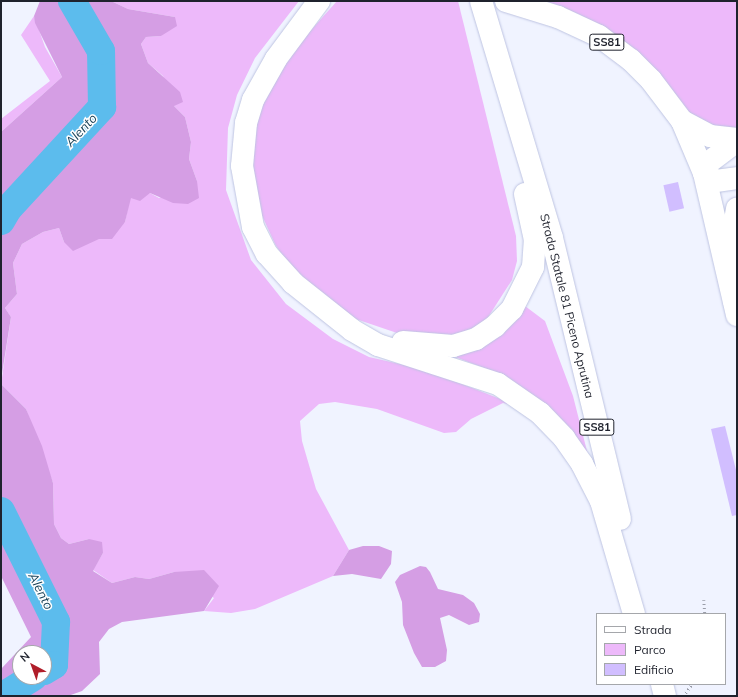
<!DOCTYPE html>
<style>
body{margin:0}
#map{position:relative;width:738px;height:697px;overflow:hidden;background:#f0f3ff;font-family:Mulish,sans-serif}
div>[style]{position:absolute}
.green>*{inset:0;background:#edb9fa}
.forest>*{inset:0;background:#d59ee4}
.river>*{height:28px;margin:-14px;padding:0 14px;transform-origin:14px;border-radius:14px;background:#5cbced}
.building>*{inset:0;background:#d1beff;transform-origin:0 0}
.path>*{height:2.5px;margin-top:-1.25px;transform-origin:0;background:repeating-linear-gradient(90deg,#9a9da9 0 1px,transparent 0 4px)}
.roads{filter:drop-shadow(0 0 1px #bec4e2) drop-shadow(0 0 1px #bec4e2)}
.secondary>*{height:22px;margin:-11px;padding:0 11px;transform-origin:11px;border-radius:11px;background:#fff}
.primary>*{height:22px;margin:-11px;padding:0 11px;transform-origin:11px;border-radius:11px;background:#fff}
.trunk>*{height:22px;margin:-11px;padding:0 11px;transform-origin:11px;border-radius:11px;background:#fff}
span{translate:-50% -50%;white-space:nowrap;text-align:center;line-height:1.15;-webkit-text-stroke:3px #fff;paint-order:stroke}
.shield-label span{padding:1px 3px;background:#fff;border:1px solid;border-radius:3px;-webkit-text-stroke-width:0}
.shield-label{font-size:11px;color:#1f222d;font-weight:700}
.street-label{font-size:12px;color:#1f222d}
.water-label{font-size:13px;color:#1d465b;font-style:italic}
.frame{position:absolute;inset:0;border:2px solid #1f222d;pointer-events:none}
.legend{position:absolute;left:596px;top:613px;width:130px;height:72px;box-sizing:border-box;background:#fff;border:1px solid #a5a7ab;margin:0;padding:5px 7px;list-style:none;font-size:12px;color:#1f222d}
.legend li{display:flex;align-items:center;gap:8px;height:20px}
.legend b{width:20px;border:1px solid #a5a7ab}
.north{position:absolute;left:12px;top:645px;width:40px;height:40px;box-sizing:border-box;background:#fff;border:1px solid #a5a7ab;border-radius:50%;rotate:319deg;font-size:11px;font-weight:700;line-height:16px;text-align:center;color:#1f222d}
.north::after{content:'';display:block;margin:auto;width:14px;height:18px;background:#b01e2a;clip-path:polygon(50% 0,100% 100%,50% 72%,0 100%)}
</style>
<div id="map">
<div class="green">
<i style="clip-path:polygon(111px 1px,299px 1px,255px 58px,237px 95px,228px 128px,226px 190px,251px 260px,286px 304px,333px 339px,369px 357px,426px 370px,518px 406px,503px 403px,471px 419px,456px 432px,444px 433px,377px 409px,335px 402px,319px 404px,300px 421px,302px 441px,316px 489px,349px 550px,333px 576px,255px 609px,231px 613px,204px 611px,214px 598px,174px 572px,149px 579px,135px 577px,112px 583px,93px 570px,103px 553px,89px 539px,69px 544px,61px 538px,54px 524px,53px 483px,26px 409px,1px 384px,11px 317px,5px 308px,17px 294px,13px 263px,22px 244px,43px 232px,59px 228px,64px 242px,88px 243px,125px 222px,130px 198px,150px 193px,159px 198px,197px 181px,189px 159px,191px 142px,185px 117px,174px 106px,163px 76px,148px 63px,141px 44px,146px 37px,161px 36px,175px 17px,128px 9px)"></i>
<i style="clip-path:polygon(337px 1px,458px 1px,516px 236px,517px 261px,512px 280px,485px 322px,455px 336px,400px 334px,344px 315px,294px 274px,275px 244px,258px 207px,253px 171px,254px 136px,263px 98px,288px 56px)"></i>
<i style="clip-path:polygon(545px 1px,737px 1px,737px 136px,694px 121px,603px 28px,578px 14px)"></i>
<i style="clip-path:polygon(34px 16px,45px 47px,62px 77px,1px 132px,1px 119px,50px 81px,21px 35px)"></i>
<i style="clip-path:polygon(525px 306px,545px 321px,573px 396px,588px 455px,484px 368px,450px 355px)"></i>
</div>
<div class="forest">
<i style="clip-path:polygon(40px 1px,111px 1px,128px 9px,175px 17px,177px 26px,161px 36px,146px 37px,141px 44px,148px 63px,180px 92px,183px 102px,174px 106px,185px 117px,191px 142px,189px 159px,197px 181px,199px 198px,188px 204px,173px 203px,150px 193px,140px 201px,131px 198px,125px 222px,112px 239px,99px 239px,73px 251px,64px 242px,59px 228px,43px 232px,22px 244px,13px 263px,17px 294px,5px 308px,11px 317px,1px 380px,1px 132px,62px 77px,35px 23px,34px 16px)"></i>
<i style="clip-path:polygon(evenodd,1px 384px,26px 409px,42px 446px,53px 483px,54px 524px,61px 538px,69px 544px,89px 539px,102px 542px,103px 553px,93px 571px,112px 583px,135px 577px,149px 579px,174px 572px,204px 570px,219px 586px,204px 611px,122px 622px,109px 629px,99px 642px,100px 674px,82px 691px,68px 696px,1px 696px,1px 669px,31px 637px,1px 576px,1px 384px,20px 653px,44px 653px,44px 677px,20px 677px,20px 653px)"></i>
<i style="clip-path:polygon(363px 546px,379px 546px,392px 551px,391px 564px,381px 579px,352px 574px,333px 576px,349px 550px)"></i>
<i style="clip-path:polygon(420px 566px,426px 567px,430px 572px,438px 589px,463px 595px,474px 603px,480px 614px,479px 622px,469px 625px,449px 615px,440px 618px,447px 650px,446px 661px,435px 667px,422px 667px,414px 653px,403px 625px,402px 602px,395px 582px,400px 575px)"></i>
</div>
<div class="river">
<i style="left:1px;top:221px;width:14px;rotate:-60deg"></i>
<i style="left:8px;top:209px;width:139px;rotate:-47.3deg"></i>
<i style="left:102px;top:107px;width:56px;rotate:-91deg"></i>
<i style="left:101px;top:51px;width:58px;rotate:-120.1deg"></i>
<i style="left:1px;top:511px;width:124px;rotate:63.6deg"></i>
<i style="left:56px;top:622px;width:43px;rotate:92.7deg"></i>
<i style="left:54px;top:665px;width:12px;rotate:149deg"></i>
<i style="left:3px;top:696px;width:36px;rotate:-32deg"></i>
</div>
<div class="building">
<i style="left:678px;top:182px;width:27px;height:15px;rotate:77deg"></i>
<i style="clip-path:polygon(725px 426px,737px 474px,737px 515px,732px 516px,711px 429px)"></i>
</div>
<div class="path">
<i style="left:704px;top:600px;width:14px;rotate:86deg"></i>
<i style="left:683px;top:696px;width:15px;rotate:-53deg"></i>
</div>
<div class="roads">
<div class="secondary">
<i style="left:704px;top:173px;width:146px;rotate:76.9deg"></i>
</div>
<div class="primary">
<i style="left:506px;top:1px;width:54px;rotate:17.1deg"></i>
<i style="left:558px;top:17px;width:45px;rotate:24.9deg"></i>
<i style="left:599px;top:36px;width:40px;rotate:37deg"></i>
<i style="left:631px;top:60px;width:28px;rotate:45deg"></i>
<i style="left:651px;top:80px;width:51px;rotate:52.9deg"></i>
<i style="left:682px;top:121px;width:56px;rotate:67.1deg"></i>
</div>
<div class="trunk">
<i style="left:319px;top:1px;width:72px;rotate:126.6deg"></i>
<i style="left:276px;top:59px;width:47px;rotate:119.3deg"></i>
<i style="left:253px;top:100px;width:24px;rotate:107deg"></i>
<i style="left:246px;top:123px;width:43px;rotate:95.3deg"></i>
<i style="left:242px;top:166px;width:62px;rotate:79.8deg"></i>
<i style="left:253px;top:227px;width:30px;rotate:63deg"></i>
<i style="left:267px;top:254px;width:39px;rotate:48deg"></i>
<i style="left:293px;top:283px;width:75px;rotate:38.5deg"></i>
<i style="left:352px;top:330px;width:30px;rotate:30deg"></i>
<i style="left:378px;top:345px;width:126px;rotate:18deg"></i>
<i style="left:498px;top:384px;width:51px;rotate:34.6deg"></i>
<i style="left:540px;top:413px;width:35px;rotate:46deg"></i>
<i style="left:564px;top:438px;width:32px;rotate:55deg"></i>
<i style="left:582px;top:464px;width:42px;rotate:62.8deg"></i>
<i style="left:601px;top:501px;width:118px;rotate:73.7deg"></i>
<i style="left:481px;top:1px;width:247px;rotate:73.3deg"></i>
<i style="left:552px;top:238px;width:289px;rotate:76.4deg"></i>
<i style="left:682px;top:121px;width:32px;rotate:28deg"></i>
<i style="left:710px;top:136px;width:27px;rotate:6deg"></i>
<i style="left:737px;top:141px;width:38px;rotate:143deg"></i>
<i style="left:707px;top:164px;width:9px;rotate:108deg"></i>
<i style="left:704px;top:173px;width:14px;rotate:34deg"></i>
<i style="left:716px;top:181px;width:21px;rotate:-8deg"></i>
<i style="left:734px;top:301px;width:52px;rotate:-94.4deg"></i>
<i style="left:730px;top:249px;width:41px;rotate:-80.1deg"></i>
<i style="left:403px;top:342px;width:50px;rotate:4.6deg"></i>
<i style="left:453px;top:346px;width:24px;rotate:-17deg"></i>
<i style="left:476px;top:339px;width:23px;rotate:-34deg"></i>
<i style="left:495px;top:326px;width:24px;rotate:-45deg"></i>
<i style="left:512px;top:309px;width:47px;rotate:-63.4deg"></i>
<i style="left:533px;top:267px;width:27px;rotate:-86deg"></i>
<i style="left:535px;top:240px;width:47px;rotate:-102.3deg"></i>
<i style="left:662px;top:684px;width:12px;rotate:76deg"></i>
</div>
</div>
<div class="shield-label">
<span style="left:607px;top:42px">SS81</span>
<span style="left:597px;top:427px">SS81</span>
</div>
<div class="street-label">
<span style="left:567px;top:306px;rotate:76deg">Strada Statale 81 Piceno Aprutina</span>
</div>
<div class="water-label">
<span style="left:81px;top:130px;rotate:-47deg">Alento</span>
<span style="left:41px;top:591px;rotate:63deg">Alento</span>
</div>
<div class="frame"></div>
<ul class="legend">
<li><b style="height:5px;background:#fff"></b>Strada</li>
<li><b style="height:11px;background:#edb9fa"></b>Parco</li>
<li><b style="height:11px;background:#d1beff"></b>Edificio</li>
</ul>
<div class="north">N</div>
</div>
